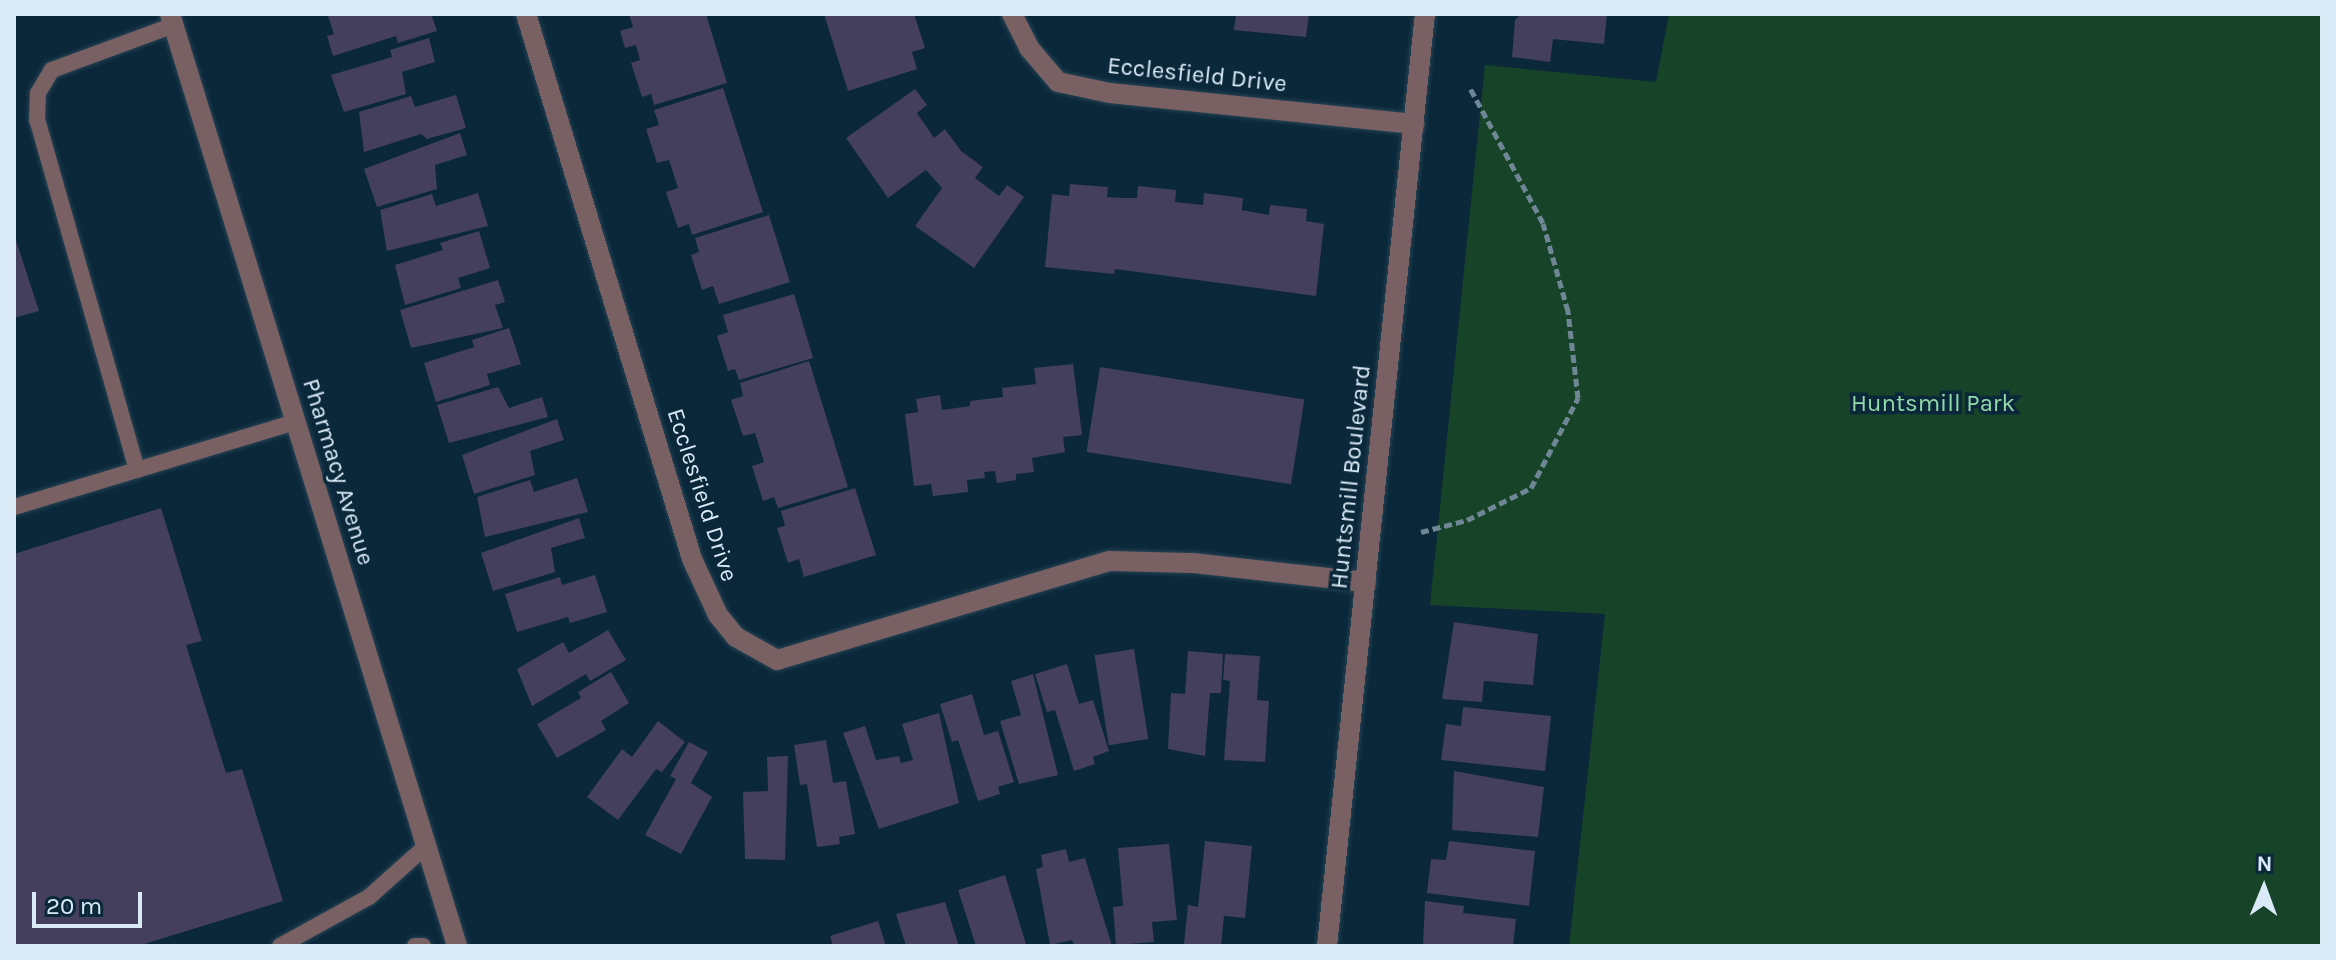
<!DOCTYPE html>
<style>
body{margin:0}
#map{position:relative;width:2336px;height:960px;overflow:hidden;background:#0a283a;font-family:Karla,sans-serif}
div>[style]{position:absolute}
.green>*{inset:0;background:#174428}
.building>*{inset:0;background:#433f5c;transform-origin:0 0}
.path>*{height:5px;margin-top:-2.5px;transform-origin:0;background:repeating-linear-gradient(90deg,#6f8695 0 8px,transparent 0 12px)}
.roads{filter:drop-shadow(0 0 2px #274354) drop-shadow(0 0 2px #274354)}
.service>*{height:16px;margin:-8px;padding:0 8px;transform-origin:8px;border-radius:8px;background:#786063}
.minor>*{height:20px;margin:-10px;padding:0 10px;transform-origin:10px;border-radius:10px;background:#786063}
.tertiary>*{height:20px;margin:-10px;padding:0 10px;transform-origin:10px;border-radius:10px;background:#786063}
span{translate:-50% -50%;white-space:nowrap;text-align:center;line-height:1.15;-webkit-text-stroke:7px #0a283a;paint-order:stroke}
.street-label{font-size:24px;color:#daeaf7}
.park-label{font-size:24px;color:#93daa9}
.frame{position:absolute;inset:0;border:16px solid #daeaf7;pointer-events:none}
.north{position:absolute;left:2224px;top:848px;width:80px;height:80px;-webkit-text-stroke:6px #0a283a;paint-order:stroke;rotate:1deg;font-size:22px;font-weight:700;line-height:32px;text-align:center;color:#daeaf7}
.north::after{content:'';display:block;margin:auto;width:28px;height:36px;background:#daeaf7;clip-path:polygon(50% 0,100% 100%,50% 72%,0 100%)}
.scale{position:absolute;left:32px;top:892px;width:110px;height:36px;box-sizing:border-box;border:4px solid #daeaf7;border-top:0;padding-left:10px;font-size:24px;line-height:28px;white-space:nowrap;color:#daeaf7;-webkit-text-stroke:6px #0a283a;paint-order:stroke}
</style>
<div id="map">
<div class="green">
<i style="clip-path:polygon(1669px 14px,2322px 14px,2322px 946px,1569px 946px,1605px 614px,1430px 605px,1485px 65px,1656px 82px)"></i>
</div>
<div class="building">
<i style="clip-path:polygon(431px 14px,437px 31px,398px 43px,396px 36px,333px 56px,327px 36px,334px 34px,328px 16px,334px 14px)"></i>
<i style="clip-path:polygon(629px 14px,706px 14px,727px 83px,654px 105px,651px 94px,642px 97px,631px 63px,640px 60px,636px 45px,625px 48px,620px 31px,633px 27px)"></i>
<i style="clip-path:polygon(824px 14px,914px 14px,925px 48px,912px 52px,917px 69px,848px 91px)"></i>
<i style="clip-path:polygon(1236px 14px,1309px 14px,1306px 37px,1234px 30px)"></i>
<i style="clip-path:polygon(1521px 14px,1607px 14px,1604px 44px,1553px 39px,1550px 62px,1512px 57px,1515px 20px)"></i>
<i style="clip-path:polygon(429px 38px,435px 62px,402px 72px,406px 94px,344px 112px,331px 75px,392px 57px,390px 50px)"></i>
<i style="clip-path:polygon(723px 88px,763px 212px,692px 235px,689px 224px,678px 228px,666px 192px,678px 188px,669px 160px,657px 163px,646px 129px,659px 125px,654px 110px)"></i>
<i style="clip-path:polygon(915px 89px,927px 105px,917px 113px,934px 138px,945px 129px,961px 151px,983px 167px,975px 178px,999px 196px,1007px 185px,1024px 197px,974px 268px,915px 226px,942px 188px,926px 170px,888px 198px,846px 138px)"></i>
<i style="clip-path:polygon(456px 95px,466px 128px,427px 139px,421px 134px,364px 152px,359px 112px,411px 96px,415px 107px)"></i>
<i style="clip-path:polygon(460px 133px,467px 155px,435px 165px,437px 189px,377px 207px,364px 169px)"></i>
<i style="clip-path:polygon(1070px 184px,1108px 187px,1107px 197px,1122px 198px,1137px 198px,1138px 186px,1176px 190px,1175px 202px,1203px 205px,1204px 193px,1243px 198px,1242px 210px,1269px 215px,1270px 205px,1307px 209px,1306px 221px,1324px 224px,1316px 296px,1115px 269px,1114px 274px,1045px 267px,1052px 194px,1069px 196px)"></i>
<i style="clip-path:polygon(478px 193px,488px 226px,387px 251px,380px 210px,432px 194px,436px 206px)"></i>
<i style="clip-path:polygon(769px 215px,790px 282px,719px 304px,713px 286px,702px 290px,691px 255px,699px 252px,695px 238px)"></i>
<i style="clip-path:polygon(479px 231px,490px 268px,458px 278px,461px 288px,405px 305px,395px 265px,443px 250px,440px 243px)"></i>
<i style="clip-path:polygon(14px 234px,39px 311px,14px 318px)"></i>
<i style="clip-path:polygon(498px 280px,505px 302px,495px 305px,503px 328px,411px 348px,400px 310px)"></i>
<i style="clip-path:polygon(794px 294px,813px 358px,739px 380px,735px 369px,728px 371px,717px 336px,728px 332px,723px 315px)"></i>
<i style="clip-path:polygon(509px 328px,521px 364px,487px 374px,490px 385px,436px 402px,424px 363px,474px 347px,472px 340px)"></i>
<i style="clip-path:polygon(809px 361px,848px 487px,778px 508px,774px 497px,763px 501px,752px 466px,764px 462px,755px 433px,743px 436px,731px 400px,743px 396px,740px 383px)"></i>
<i style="clip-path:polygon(1073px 364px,1082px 435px,1063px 437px,1065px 452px,1032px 458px,1034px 472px,1016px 474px,1016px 480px,997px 483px,995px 471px,984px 472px,985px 478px,967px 480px,968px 492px,933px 496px,931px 484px,914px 486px,905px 414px,918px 412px,916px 399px,940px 395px,942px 410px,970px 406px,970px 401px,1003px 397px,1002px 388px,1036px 384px,1034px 368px)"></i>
<i style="left:1100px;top:367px;width:207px;height:86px;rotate:9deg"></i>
<i style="clip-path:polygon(498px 387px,509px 408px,542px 397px,548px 417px,449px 443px,437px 405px)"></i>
<i style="clip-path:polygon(557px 419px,564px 440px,530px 451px,535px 475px,474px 494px,462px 455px)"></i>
<i style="clip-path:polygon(577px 478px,588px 512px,485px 537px,477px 497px,530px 480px,534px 492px)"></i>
<i style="clip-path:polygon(855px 488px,876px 555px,804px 577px,799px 559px,788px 563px,777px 528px,785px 526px,781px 511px)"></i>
<i style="clip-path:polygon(161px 508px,202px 641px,186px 645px,226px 773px,242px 769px,283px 901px,138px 946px,14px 946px,14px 554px)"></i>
<i style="clip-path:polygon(579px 518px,585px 538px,551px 548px,555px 572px,493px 591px,481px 553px)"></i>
<i style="clip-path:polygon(595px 575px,607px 612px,570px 623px,568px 617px,517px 632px,505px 594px,560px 577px,562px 585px)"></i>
<i style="clip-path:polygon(1454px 622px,1538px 634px,1533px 685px,1484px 681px,1482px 702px,1442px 699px)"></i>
<i style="clip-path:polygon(608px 630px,626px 660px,590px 681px,586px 674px,532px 706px,517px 669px,563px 642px,569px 653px)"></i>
<i style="left:1134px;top:649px;width:91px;height:40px;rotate:81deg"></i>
<i style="clip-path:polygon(1188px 651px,1223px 654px,1221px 693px,1210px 693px,1205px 756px,1168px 749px,1171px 693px,1185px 694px)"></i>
<i style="clip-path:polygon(1225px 654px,1260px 656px,1257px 700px,1269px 701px,1265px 762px,1224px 760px,1230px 681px,1223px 680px)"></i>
<i style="clip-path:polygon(1067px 664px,1079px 704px,1093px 700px,1109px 751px,1093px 757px,1095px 764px,1074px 771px,1055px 710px,1047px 712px,1035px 674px)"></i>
<i style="clip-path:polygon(611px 672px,629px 703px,601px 721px,606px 730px,557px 758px,537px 724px,581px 698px,578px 692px)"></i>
<i style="clip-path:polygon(1033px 674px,1058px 775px,1019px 784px,1000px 721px,1021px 715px,1011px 681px)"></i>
<i style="clip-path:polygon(972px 694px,984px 735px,998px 731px,1014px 782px,998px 787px,1000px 794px,978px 801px,958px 740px,952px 742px,940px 704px)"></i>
<i style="clip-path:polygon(1463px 707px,1551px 716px,1545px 771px,1441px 760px,1446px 724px,1461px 726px)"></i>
<i style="clip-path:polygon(939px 713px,959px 803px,879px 829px,843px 733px,865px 726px,876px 760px,899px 756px,901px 763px,913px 760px,902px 724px)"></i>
<i style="clip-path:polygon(658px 721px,685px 742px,662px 772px,656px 769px,618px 820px,587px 797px,622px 749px,632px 757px)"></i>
<i style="clip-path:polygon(826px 740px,833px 783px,846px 781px,855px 834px,839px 837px,840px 844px,817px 847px,807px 784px,800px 785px,794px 745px)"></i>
<i style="clip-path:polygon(689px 742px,708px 752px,691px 783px,712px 797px,681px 854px,645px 835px,676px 779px,670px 776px)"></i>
<i style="clip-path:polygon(788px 756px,785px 860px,745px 859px,743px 792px,768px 791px,767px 757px)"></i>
<i style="clip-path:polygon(1454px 771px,1544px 787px,1538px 837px,1452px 830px)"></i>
<i style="clip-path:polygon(1205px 841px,1252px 846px,1245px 918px,1224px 916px,1221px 946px,1184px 944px,1188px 905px,1198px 907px)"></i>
<i style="clip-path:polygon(1449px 841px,1535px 851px,1529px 906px,1427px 893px,1431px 859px,1446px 860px)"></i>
<i style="clip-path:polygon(1169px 844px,1177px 920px,1152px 922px,1154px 942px,1116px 945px,1113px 907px,1123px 906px,1118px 848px)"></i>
<i style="clip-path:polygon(1066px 849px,1069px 862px,1085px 858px,1112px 946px,1074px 946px,1072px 940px,1050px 945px,1036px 869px,1043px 867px,1041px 855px)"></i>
<i style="clip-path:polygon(1005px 875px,1026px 944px,976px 946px,958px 890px)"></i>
<i style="clip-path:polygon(1425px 901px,1464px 906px,1463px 913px,1516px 919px,1513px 946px,1423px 946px)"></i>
<i style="clip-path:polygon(945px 902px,959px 946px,906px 946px,896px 914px)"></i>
<i style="clip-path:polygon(878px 921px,886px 946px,833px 946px,830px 936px)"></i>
</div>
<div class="path">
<i style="left:1421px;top:532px;width:48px;rotate:-14.6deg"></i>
<i style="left:1467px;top:520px;width:72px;rotate:-26.6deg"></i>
<i style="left:1531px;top:488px;width:102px;rotate:-62.4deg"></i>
<i style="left:1578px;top:398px;width:88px;rotate:-96.6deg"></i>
<i style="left:1568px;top:311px;width:91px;rotate:-105.9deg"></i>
<i style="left:1543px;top:223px;width:153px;rotate:-118.4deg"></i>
</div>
<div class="roads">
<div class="service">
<i style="left:137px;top:470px;width:364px;rotate:-105.9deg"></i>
<i style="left:37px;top:120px;width:27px;rotate:-88deg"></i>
<i style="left:38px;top:93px;width:27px;rotate:-59deg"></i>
<i style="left:52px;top:70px;width:130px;rotate:-20.2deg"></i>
<i style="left:14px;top:507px;width:294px;rotate:-16.8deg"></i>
<i style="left:280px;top:946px;width:102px;rotate:-28.8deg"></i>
<i style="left:369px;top:897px;width:76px;rotate:-41.8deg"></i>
<i style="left:415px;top:946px;width:8px"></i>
</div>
<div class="minor">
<i style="left:526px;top:14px;width:570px;rotate:73.06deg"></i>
<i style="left:692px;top:559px;width:62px;rotate:65.1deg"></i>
<i style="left:718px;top:615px;width:28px;rotate:51deg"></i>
<i style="left:736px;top:637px;width:47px;rotate:29.3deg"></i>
<i style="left:777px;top:660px;width:347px;rotate:-16.6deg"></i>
<i style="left:1110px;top:561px;width:83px;rotate:1.4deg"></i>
<i style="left:1193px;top:563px;width:174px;rotate:6.3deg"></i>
<i style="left:1012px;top:14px;width:38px;rotate:63deg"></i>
<i style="left:1029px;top:48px;width:45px;rotate:49.5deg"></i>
<i style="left:1058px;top:82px;width:53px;rotate:11.9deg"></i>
<i style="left:1110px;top:93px;width:306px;rotate:5.8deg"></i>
</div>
<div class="tertiary">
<i style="left:170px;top:14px;width:975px;rotate:72.88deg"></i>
<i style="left:1327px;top:946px;width:937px;rotate:-84deg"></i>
</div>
</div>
<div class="street-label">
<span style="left:1197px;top:75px;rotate:6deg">Ecclesfield Drive</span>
<span style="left:338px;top:472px;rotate:73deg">Pharmacy Avenue</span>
<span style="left:1351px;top:477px;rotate:-84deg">Huntsmill Boulevard</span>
<span style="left:702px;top:495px;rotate:72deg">Ecclesfield Drive</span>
</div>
<div class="park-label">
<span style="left:1933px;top:404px">Huntsmill Park</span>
</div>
<div class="frame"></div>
<div class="north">N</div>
<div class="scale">20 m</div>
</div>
